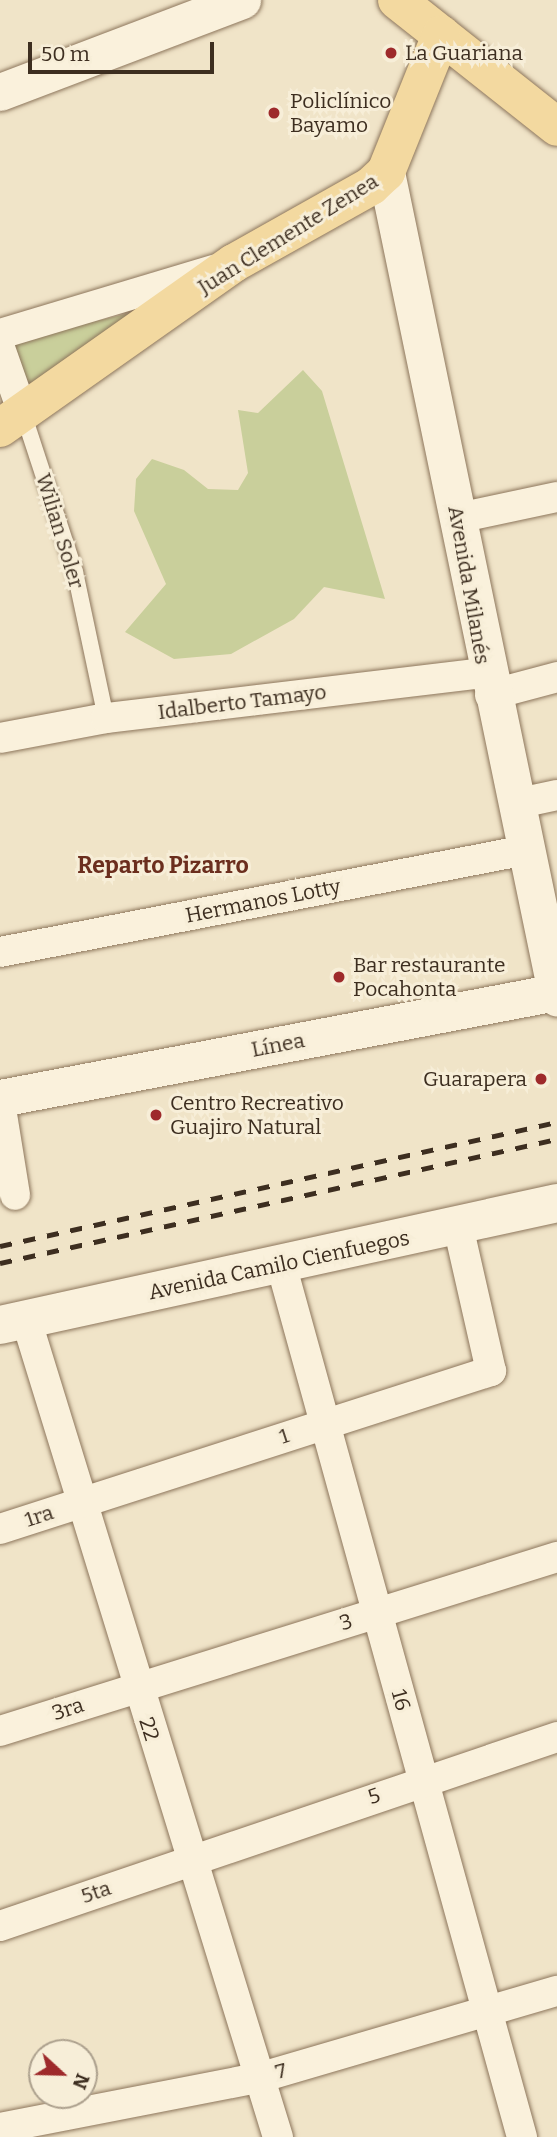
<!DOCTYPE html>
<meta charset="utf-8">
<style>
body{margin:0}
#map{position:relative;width:557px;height:2137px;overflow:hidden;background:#f0e4c8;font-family:Bitter,serif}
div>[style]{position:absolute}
.green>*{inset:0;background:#c9cf9b}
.roads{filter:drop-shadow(0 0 2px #8d765c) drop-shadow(0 0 2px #8d765c)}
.service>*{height:16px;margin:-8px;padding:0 8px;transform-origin:8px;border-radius:8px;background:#faf1dc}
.minor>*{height:30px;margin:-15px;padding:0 15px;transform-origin:15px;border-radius:15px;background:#faf1dc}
.tertiary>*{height:37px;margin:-18.5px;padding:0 18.5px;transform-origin:18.5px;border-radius:18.5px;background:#faf1dc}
.secondary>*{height:38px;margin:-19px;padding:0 19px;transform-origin:19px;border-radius:19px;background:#faf1dc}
.primary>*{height:38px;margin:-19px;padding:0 19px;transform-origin:19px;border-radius:19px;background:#f3d9a0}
.rail>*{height:5px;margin-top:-2.5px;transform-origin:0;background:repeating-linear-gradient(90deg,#3d2e20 0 12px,transparent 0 24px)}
.dots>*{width:19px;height:19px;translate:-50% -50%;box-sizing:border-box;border:4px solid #f7eed8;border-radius:50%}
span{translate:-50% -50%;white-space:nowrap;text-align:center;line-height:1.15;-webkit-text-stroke:6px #f7eed8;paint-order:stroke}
.poi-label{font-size:21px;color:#3d2e20}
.left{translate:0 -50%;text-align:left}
.right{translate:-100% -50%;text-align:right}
.street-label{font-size:21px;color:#3d2e20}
.neighbourhood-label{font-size:23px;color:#6b2e1e;font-weight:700}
.north{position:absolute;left:28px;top:2039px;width:70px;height:70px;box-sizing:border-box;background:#f7eed8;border:2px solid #ada18e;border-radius:50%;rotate:112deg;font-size:19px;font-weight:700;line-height:28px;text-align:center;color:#3d2e20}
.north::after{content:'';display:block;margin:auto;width:24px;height:32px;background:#9e2a2b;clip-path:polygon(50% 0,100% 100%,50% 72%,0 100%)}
.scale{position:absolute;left:28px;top:42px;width:186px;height:32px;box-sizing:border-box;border:4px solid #3d2e20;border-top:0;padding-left:9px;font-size:21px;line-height:24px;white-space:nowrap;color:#3d2e20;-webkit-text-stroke:5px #f7eed8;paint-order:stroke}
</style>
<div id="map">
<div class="green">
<i style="clip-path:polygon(143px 310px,22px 403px,3px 343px)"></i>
<i style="clip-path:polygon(303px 370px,322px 391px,385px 599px,324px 587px,294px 619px,231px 654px,174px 659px,125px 632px,166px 584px,134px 511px,136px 479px,152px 459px,184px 470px,208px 489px,238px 490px,248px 473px,238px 410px,258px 413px)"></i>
</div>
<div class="roads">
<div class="service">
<i style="left:24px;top:416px;width:164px;rotate:71.9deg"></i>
<i style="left:75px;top:572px;width:149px;rotate:78deg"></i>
</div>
<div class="minor">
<i style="left:0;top:334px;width:223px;rotate:-16.7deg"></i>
<i style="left:0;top:348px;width:72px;rotate:70.6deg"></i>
<i style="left:458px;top:518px;width:101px;rotate:-12deg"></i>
<i style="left:490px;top:695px;width:69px;rotate:-15deg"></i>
<i style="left:0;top:738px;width:108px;rotate:-10.7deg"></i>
<i style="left:106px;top:718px;width:383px;rotate:-6.8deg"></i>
<i style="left:515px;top:804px;width:43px;rotate:-12.1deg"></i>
<i style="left:0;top:952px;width:536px;rotate:-10.97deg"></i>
<i style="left:0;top:1102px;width:94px;rotate:80.8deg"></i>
<i style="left:281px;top:1264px;width:906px;rotate:74.57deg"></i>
<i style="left:26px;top:1319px;width:856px;rotate:72.88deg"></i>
<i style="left:0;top:1529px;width:516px;rotate:-17.84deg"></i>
<i style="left:491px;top:1371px;width:149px;rotate:-102.8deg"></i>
<i style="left:0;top:1731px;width:584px;rotate:-17.35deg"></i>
<i style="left:0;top:1926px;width:588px;rotate:-18.74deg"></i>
<i style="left:0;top:2128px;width:267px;rotate:-11deg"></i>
<i style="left:262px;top:2077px;width:307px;rotate:-16.3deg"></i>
</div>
<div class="tertiary">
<i style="left:0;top:92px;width:259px;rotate:-20.8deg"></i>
<i style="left:386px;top:172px;width:843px;rotate:78.29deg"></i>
<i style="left:0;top:1098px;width:566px;rotate:-10.79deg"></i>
</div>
<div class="secondary">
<i style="left:0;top:1325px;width:570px;rotate:-12.35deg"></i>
</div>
<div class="primary">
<i style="left:397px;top:0;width:204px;rotate:38.4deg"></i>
<i style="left:0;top:428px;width:286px;rotate:-35.2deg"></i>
<i style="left:234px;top:263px;width:157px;rotate:-29.3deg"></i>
<i style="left:371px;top:186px;width:21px;rotate:-43deg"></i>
<i style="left:386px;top:172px;width:148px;rotate:-68.1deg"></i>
</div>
</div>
<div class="rail">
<i style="left:0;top:1246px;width:571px;rotate:-12.55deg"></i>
<i style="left:0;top:1263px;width:571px;rotate:-12.55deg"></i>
</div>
<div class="dots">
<i style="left:391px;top:53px;background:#9e2a2b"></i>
<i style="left:274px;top:113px;background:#9e2a2b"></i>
<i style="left:339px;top:977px;background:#9e2a2b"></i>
<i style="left:541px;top:1079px;background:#9e2a2b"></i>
<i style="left:156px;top:1115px;background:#9e2a2b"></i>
</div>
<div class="poi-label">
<span class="left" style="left:405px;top:53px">La Guariana</span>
<span class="left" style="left:290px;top:113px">Policlínico<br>Bayamo</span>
<span class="left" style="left:353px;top:977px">Bar restaurante<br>Pocahonta</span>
<span class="right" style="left:527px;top:1079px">Guarapera</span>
<span class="left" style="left:170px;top:1115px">Centro Recreativo<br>Guajiro Natural</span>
</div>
<div class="street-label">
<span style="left:288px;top:234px;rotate:-32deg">Juan Clemente Zenea</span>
<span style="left:60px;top:531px;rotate:73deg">Wilian Soler</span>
<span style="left:469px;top:585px;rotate:80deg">Avenida Milanés</span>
<span style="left:242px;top:702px;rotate:-7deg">Idalberto Tamayo</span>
<span style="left:263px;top:901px;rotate:-11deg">Hermanos Lotty</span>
<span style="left:278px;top:1045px;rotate:-11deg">Línea</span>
<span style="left:279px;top:1265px;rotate:-12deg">Avenida Camilo Cienfuegos</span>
<span style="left:284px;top:1436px;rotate:-18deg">1</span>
<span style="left:39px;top:1516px;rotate:-18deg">1ra</span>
<span style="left:346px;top:1622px;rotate:-17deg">3</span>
<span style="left:401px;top:1700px;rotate:75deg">16</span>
<span style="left:68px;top:1709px;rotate:-18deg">3ra</span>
<span style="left:149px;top:1729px;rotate:72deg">22</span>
<span style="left:374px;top:1796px;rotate:-19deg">5</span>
<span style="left:96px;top:1892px;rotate:-19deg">5ta</span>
<span style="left:281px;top:2071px;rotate:-15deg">7</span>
</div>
<div class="neighbourhood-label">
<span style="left:163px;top:865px">Reparto Pizarro</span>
</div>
<div class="north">N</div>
<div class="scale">50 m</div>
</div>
